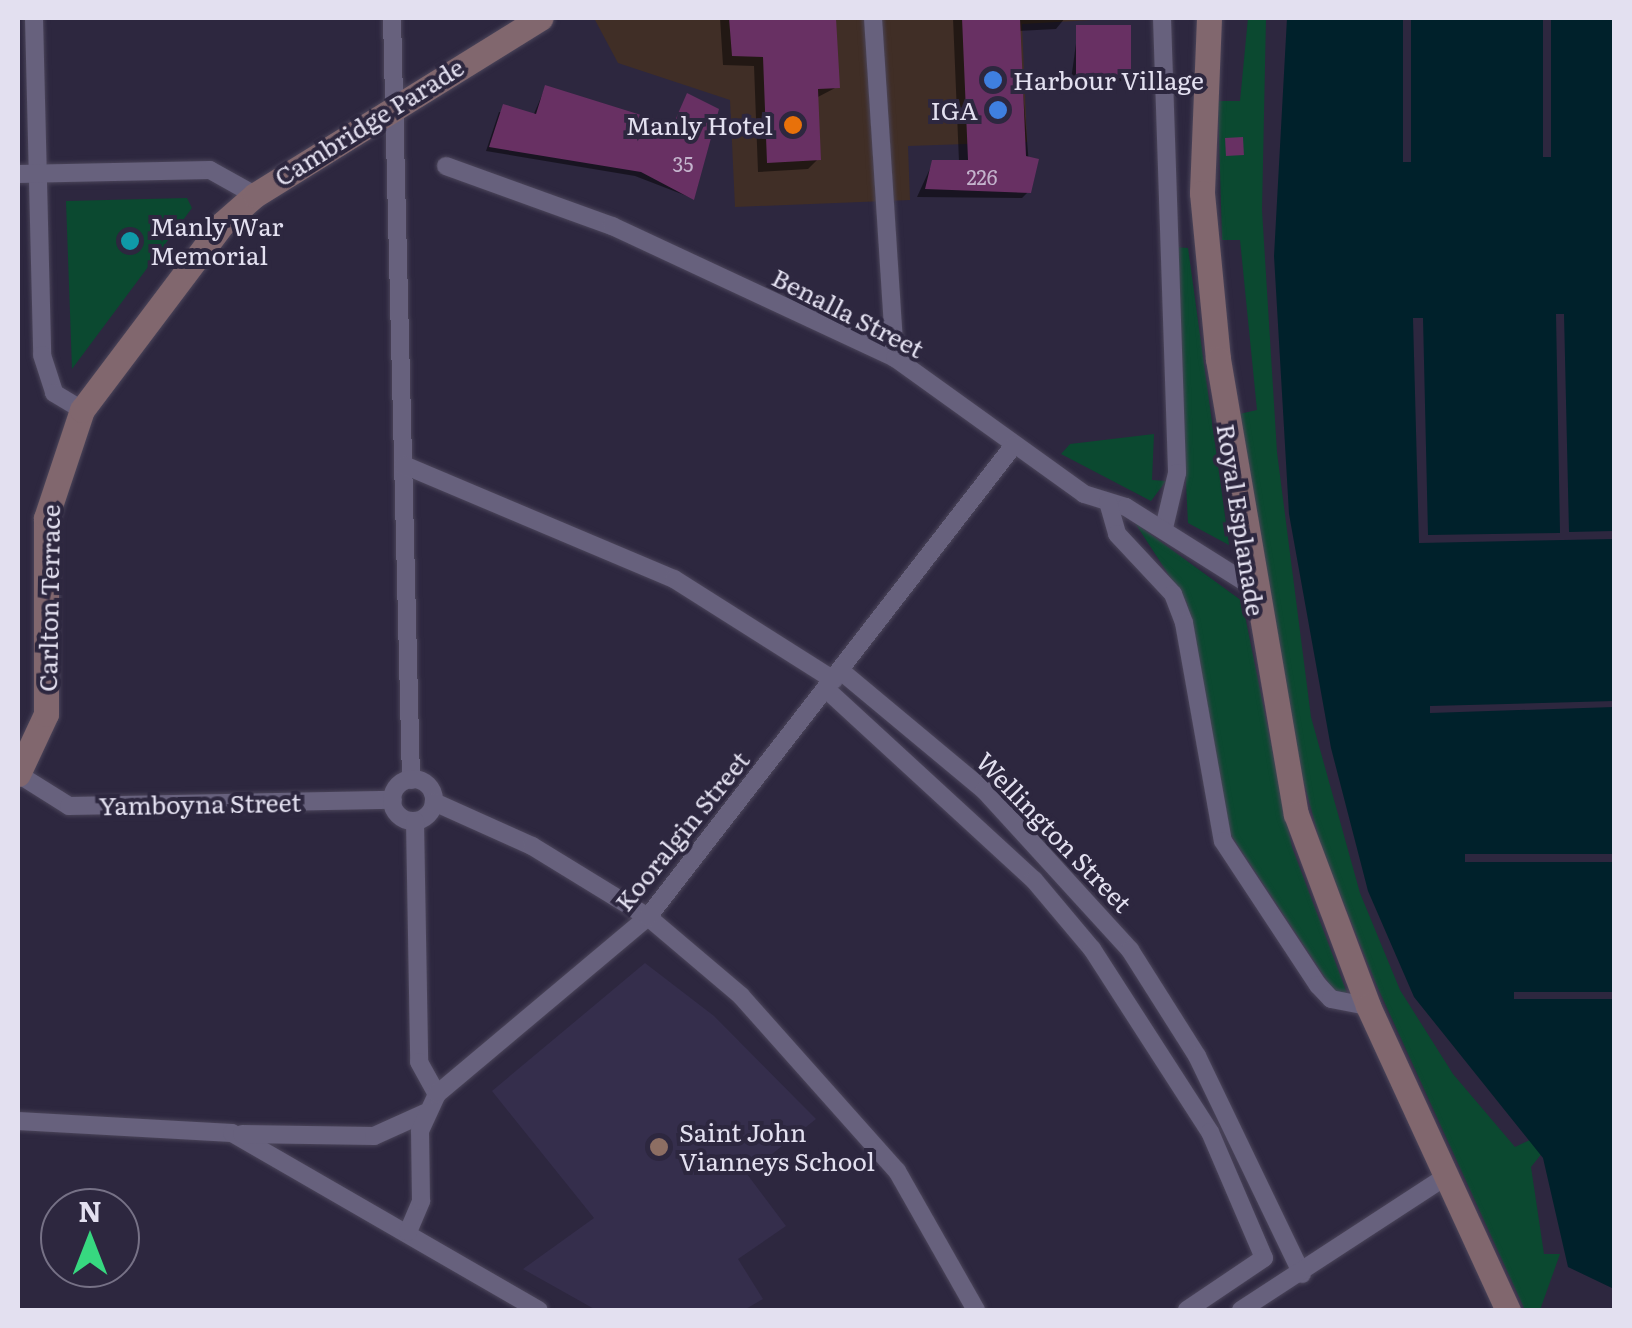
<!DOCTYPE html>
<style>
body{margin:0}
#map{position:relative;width:1632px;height:1328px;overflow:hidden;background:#2d273f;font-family:Literata,serif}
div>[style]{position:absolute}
.commercial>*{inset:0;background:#402e26}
.built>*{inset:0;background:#352e4c}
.green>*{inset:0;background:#0b4930}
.water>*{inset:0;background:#00212b}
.pier>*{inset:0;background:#2d273f;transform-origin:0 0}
.shadow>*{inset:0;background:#0007}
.building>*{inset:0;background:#683063;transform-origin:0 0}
.roads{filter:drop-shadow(0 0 2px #4b455a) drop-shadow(0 0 2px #4b455a)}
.street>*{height:18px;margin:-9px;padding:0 9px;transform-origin:9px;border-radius:9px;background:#67617d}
.street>.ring{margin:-9px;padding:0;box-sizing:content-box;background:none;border:18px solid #67617d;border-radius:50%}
.secondary>*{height:25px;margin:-12.5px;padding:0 12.5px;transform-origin:12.5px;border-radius:12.5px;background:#81676e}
.dots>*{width:28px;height:28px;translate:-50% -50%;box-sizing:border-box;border:5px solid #2d273f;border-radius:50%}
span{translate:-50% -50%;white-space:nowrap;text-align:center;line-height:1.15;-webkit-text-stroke:8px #2d273f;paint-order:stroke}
.number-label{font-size:20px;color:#c4b4cd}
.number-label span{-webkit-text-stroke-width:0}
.poi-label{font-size:25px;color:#e3e0f0}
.left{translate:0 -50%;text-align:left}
.right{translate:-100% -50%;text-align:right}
.street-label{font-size:25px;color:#e3e0f0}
.frame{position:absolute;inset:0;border:20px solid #e3e0f0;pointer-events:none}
.north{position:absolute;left:40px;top:1188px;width:100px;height:100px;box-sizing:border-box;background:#2d273f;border:2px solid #767186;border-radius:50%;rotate:0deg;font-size:28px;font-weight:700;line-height:40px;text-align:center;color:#e3e0f0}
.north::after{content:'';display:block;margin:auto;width:35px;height:45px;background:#37d880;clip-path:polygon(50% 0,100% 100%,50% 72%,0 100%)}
</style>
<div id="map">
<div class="commercial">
<i style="clip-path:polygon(594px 18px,1128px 18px,1022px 24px,1027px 142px,908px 146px,910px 200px,735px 207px,730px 100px,618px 63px)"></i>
</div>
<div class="built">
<i style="clip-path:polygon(645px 963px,714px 1016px,816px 1119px,747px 1174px,786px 1226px,738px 1259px,763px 1299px,744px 1310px,596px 1310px,523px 1269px,594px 1218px,492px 1091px)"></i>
</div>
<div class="green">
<i style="clip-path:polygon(1248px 18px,1266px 18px,1262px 210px,1277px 452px,1311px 717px,1360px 893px,1400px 990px,1453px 1074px,1515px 1147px,1532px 1139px,1543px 1152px,1531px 1167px,1544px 1254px,1560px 1254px,1540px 1310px,1525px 1310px,1377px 986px,1322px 849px,1297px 757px,1239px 414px,1257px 410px,1240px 240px,1222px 240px,1218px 101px,1240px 101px)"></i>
<i style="clip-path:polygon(187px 198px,192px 208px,72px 369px,66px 201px)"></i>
<i style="clip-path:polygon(1174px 247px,1188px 248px,1229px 545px,1188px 523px)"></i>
<i style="clip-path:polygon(1154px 434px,1152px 480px,1166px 481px,1151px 501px,1061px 454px,1070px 444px)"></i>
<i style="clip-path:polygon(1135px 523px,1242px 601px,1292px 847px,1347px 993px,1334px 991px,1229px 832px,1187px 603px)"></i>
</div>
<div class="water">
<i style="clip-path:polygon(1287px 18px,1614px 18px,1614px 1289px,1568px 1267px,1543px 1158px,1414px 997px,1368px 891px,1331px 748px,1289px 514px,1274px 256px)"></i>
</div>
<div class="pier">
<i style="left:1403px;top:18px;width:8px;height:144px"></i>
<i style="left:1543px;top:18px;width:8px;height:139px"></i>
<i style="clip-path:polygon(1556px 314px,1564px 314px,1569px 532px,1614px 531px,1614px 539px,1419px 543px,1413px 318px,1423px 318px,1428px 535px,1560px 533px)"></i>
<i style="clip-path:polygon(1614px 701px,1614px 707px,1430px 713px,1430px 706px)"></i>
<i style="left:1614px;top:854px;width:8px;height:149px;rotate:90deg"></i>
<i style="left:1614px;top:992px;width:7px;height:100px;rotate:90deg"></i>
</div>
<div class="shadow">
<i style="clip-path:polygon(720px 18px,834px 18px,837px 87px,816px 98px,818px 159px,808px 169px,758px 172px,754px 66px,723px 65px)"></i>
<i style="clip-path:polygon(953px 18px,1065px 18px,1056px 29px,1018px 31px,1031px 189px,1022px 198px,917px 197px,933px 162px,959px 162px)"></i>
<i style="clip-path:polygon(1078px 29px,1128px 77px,1124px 81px,1071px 80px)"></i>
<i style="clip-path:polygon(545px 88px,671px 127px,688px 96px,692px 198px,635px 176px,486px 151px,499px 112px,533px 116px)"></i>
</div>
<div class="building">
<i style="clip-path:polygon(729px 18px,836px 18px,840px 88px,818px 89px,821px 160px,767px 163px,763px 57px,732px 56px)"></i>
<i style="clip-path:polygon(962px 18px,1020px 18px,1026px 156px,1039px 159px,1031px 193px,925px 189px,932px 160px,968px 160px)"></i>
<i style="left:1131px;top:25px;width:53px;height:55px;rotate:90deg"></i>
<i style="clip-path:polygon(545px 85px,673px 125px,687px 93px,719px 109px,694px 200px,641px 172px,489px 147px,503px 104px,536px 114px)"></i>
<i style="left:1243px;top:137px;width:18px;height:18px;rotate:87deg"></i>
</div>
<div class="roads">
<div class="street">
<i style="left:34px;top:18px;width:337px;rotate:88.6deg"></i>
<i style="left:42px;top:355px;width:40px;rotate:72deg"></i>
<i style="left:54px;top:393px;width:33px;rotate:31deg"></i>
<i style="left:392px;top:18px;width:762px;rotate:88.57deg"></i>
<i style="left:873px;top:18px;width:341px;rotate:86.3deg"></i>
<i style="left:1162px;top:18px;width:455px;rotate:88.1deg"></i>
<i style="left:1177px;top:473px;width:57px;rotate:103.3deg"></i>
<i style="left:446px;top:166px;width:177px;rotate:19.9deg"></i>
<i style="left:612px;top:226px;width:312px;rotate:25deg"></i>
<i style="left:895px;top:358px;width:233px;rotate:35.7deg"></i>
<i style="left:1084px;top:494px;width:44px;rotate:17.2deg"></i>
<i style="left:1126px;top:507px;width:146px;rotate:32.2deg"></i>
<i style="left:18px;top:174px;width:192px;rotate:-1.2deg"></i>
<i style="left:210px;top:170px;width:51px;rotate:29.1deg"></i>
<i style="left:404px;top:465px;width:293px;rotate:22.9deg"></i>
<i style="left:674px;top:579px;width:189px;rotate:32.3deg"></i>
<i style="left:1108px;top:502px;width:33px;rotate:74deg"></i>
<i style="left:1117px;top:534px;width:82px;rotate:47deg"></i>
<i style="left:1173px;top:594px;width:31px;rotate:69deg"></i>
<i style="left:1184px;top:623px;width:221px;rotate:79.9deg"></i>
<i style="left:1223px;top:841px;width:173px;rotate:56.6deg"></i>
<i style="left:1318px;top:985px;width:19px;rotate:47deg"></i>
<i style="left:1331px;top:999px;width:38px;rotate:11deg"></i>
<i style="left:841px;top:671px;width:186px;rotate:39.8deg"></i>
<i style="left:984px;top:790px;width:217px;rotate:47.6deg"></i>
<i style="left:1130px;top:950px;width:125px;rotate:57.7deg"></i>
<i style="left:1197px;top:1056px;width:242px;rotate:64.3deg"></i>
<i style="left:826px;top:689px;width:282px;rotate:42.6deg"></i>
<i style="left:1034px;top:880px;width:90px;rotate:50deg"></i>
<i style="left:1092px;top:949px;width:218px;rotate:57.2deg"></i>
<i style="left:1210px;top:1132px;width:137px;rotate:66.8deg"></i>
<i style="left:1264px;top:1258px;width:93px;rotate:146deg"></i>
<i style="left:18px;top:774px;width:60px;rotate:32.1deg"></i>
<i style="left:69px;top:806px;width:324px;rotate:-1.1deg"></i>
<i class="ring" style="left:392px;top:779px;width:24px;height:24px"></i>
<i style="left:434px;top:802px;width:107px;rotate:24.2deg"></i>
<i style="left:532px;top:846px;width:136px;rotate:31.5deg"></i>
<i style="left:648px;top:917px;width:122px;rotate:40.3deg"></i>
<i style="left:741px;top:996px;width:234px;rotate:48.3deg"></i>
<i style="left:897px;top:1171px;width:160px;rotate:60.4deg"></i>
<i style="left:415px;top:821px;width:241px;rotate:89deg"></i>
<i style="left:419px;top:1062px;width:37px;rotate:61deg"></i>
<i style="left:18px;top:1121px;width:214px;rotate:3.2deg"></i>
<i style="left:232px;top:1133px;width:354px;rotate:30deg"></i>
<i style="left:242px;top:1134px;width:132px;rotate:0.9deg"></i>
<i style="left:374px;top:1136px;width:56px;rotate:-24.3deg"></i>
<i style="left:408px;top:1232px;width:34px;rotate:-67deg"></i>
<i style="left:421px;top:1201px;width:70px;rotate:-90.8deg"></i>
<i style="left:420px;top:1131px;width:41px;rotate:-65.3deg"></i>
<i style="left:437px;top:1094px;width:275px;rotate:-40deg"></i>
<i style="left:648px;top:917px;width:597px;rotate:-52.21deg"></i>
<i style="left:1241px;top:1310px;width:244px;rotate:-33.1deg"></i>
</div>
<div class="secondary">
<i style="left:1209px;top:18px;width:175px;rotate:92.3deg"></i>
<i style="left:1202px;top:193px;width:167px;rotate:84.5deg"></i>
<i style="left:1218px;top:359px;width:462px;rotate:80.3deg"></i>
<i style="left:1296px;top:814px;width:205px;rotate:69.4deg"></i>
<i style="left:1368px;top:1006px;width:335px;rotate:65.3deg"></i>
<i style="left:18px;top:774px;width:66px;rotate:-65deg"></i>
<i style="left:46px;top:714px;width:196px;rotate:-90deg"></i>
<i style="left:46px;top:518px;width:114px;rotate:-71.6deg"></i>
<i style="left:82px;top:410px;width:233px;rotate:-53deg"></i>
<i style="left:222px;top:224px;width:44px;rotate:-41.3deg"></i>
<i style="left:255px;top:195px;width:336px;rotate:-31.8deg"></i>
</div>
</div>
<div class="dots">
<i style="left:993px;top:80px;background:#3f7fe0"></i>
<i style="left:998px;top:110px;background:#3f7fe0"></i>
<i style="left:793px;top:125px;background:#e8710a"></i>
<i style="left:130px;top:241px;background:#0f9aa8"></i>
<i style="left:659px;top:1147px;background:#8d6e63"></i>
</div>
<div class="number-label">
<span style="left:683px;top:163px">35</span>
<span style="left:982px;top:176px">226</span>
</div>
<div class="poi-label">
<span class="left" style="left:1013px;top:80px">Harbour Village</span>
<span class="right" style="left:978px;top:110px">IGA</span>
<span class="right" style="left:773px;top:125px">Manly Hotel</span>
<span class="left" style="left:150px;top:241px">Manly War<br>Memorial</span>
<span class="left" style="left:679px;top:1147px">Saint John<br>Vianneys School</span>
</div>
<div class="street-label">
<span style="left:369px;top:122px;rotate:-32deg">Cambridge Parade</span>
<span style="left:848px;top:313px;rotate:27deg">Benalla Street</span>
<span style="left:1241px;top:520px;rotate:81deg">Royal Esplanade</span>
<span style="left:49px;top:598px;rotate:-89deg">Carlton Terrace</span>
<span style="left:200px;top:804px;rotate:-1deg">Yamboyna Street</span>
<span style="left:682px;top:831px;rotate:-51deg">Kooralgin Street</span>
<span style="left:1054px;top:832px;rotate:46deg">Wellington Street</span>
</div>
<div class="frame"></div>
<div class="north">N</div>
</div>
